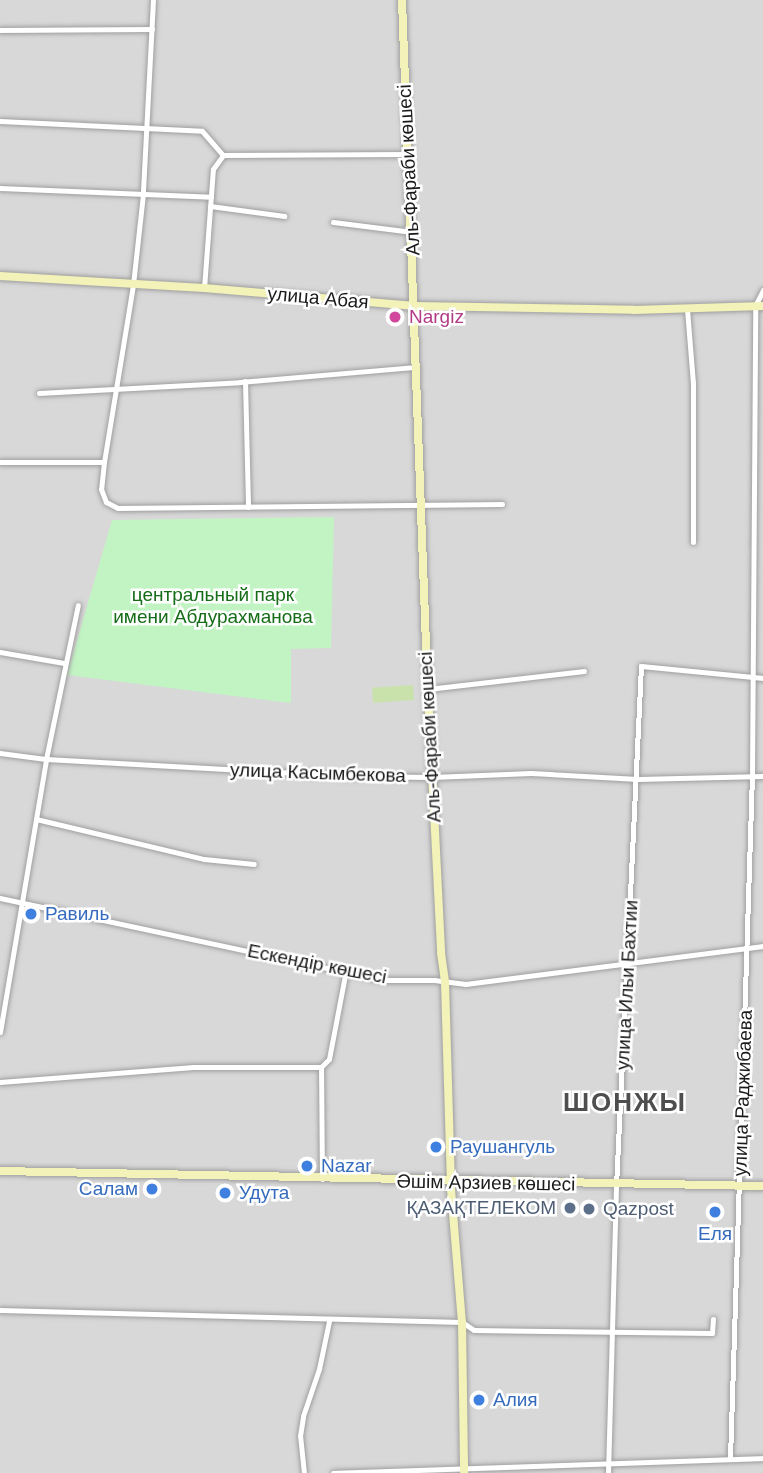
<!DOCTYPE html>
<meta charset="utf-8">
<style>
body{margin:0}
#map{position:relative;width:763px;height:1473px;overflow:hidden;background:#ece8e2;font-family:Helvetica,sans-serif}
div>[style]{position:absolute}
.residential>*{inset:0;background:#d9d8d8;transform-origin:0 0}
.grass>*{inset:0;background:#c9e2ac;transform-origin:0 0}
.park>*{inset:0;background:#c2f3c3}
.roads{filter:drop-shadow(0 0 2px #9f9f9f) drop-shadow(0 0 2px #9f9f9f)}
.street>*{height:5px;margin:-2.5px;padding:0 2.5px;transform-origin:2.5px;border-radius:2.5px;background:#fff}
.secondary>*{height:8px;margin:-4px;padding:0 4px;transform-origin:4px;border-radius:4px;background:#f2f2b9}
.dots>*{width:19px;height:19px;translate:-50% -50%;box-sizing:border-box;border:4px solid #fff;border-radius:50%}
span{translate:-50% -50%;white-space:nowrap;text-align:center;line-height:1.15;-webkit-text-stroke:5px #fff;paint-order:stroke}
.street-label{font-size:19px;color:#1b1b1b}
.hotel-label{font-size:19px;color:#b23c85}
.left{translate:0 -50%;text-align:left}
.park-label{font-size:19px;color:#166d18}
.shop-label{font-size:19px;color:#366cbe}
.right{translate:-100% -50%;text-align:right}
.service-label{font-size:19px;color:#4e5e75}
.district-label{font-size:26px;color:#4e4e4e;font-weight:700;letter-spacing:2px}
</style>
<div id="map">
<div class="residential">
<i style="left:0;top:0;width:763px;height:1473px"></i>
</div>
<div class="grass">
<i style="left:413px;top:685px;width:15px;height:41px;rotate:86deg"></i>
</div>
<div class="park">
<i style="clip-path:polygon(334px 517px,331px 648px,291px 649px,291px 703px,67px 675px,112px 520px)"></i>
</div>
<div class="roads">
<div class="street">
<i style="left:153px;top:0;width:194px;rotate:93deg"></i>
<i style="left:143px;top:194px;width:92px;rotate:96.3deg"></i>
<i style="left:133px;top:285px;width:179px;rotate:99.3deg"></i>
<i style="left:104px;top:462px;width:27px;rotate:96deg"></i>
<i style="left:101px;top:489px;width:14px;rotate:69deg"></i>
<i style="left:106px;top:502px;width:13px;rotate:27deg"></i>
<i style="left:118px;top:508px;width:384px;rotate:-0.6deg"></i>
<i style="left:0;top:30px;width:152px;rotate:-0.4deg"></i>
<i style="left:0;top:121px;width:202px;rotate:2.8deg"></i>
<i style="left:202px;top:131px;width:32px;rotate:49deg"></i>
<i style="left:223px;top:155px;width:186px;rotate:-0.3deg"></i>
<i style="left:0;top:188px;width:211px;rotate:2.4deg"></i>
<i style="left:210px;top:206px;width:75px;rotate:7.7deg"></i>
<i style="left:333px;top:222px;width:80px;rotate:7.2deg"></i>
<i style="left:204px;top:288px;width:119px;rotate:-85.7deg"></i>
<i style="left:213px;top:169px;width:17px;rotate:-54deg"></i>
<i style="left:687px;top:309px;width:74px;rotate:85.4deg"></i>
<i style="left:693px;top:383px;width:159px;rotate:90deg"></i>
<i style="left:245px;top:381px;width:126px;rotate:88.6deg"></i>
<i style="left:39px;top:393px;width:201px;rotate:-3.1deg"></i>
<i style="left:240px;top:382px;width:177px;rotate:-4.9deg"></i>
<i style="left:0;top:462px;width:104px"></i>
<i style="left:0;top:652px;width:65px;rotate:9.8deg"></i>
<i style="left:428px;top:689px;width:157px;rotate:-6.6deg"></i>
<i style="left:0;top:753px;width:46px;rotate:7.4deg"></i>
<i style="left:46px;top:759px;width:301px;rotate:3.2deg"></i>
<i style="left:347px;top:776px;width:85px;rotate:0.7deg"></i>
<i style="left:432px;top:777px;width:99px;rotate:-2.3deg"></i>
<i style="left:531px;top:773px;width:107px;rotate:3.2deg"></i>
<i style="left:638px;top:779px;width:125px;rotate:-1.4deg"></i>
<i style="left:36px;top:819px;width:173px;rotate:13.4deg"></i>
<i style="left:204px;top:859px;width:50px;rotate:5.7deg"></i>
<i style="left:0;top:898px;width:393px;rotate:12.1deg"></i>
<i style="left:384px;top:980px;width:50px"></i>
<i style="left:434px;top:980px;width:32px;rotate:7deg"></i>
<i style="left:466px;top:984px;width:299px;rotate:-7.3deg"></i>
<i style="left:0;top:1032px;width:277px;rotate:-80.4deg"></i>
<i style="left:46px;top:759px;width:157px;rotate:-78.3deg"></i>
<i style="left:0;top:1082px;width:194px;rotate:-4.4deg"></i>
<i style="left:193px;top:1067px;width:128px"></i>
<i style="left:322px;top:1179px;width:112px;rotate:-90.5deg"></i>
<i style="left:321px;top:1067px;width:11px;rotate:-45deg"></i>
<i style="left:329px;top:1059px;width:91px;rotate:-79.2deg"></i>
<i style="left:0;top:1310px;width:462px;rotate:1.5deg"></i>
<i style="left:462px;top:1322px;width:14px;rotate:34deg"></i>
<i style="left:474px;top:1330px;width:238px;rotate:0.7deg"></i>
<i style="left:712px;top:1333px;width:14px;rotate:-86deg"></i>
<i style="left:730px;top:1459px;width:683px;rotate:-88.16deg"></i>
<i style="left:752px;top:776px;width:470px;rotate:-89.6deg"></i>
<i style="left:755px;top:306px;width:18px;rotate:-63deg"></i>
<i style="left:304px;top:1473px;width:37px;rotate:-96deg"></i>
<i style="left:300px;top:1436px;width:20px;rotate:-81deg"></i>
<i style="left:303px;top:1416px;width:50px;rotate:-71.2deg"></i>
<i style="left:319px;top:1369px;width:49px;rotate:-78.2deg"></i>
<i style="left:333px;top:1473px;width:430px;rotate:-2deg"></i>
<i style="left:608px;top:1473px;width:287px;rotate:-88.4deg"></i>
<i style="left:616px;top:1186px;width:521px;rotate:-87.25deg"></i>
<i style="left:641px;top:666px;width:123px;rotate:5.6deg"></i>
</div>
<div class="secondary">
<i style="left:402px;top:0;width:673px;rotate:87.87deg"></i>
<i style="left:427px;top:673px;width:280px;rotate:87.1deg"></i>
<i style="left:441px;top:953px;width:30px;rotate:82deg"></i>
<i style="left:445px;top:983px;width:206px;rotate:88.3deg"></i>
<i style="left:451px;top:1189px;width:133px;rotate:85.3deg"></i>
<i style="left:462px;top:1322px;width:151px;rotate:89.2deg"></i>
<i style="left:0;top:276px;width:204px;rotate:3.4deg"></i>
<i style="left:204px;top:288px;width:212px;rotate:4.9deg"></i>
<i style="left:415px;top:306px;width:219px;rotate:1deg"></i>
<i style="left:634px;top:310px;width:129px;rotate:-1.8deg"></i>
<i style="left:0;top:1171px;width:763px;rotate:1.13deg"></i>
</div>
</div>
<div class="dots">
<i style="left:395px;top:317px;background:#d1479c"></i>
<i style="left:31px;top:914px;background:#3f7fe0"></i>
<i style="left:436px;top:1147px;background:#3f7fe0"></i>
<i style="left:307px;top:1166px;background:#3f7fe0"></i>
<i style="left:152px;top:1189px;background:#3f7fe0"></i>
<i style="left:225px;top:1193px;background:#3f7fe0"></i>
<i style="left:570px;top:1208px;background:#5c6f8a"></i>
<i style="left:589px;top:1209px;background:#5c6f8a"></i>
<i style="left:715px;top:1212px;background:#3f7fe0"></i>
<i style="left:479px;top:1400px;background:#3f7fe0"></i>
</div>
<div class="street-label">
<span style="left:409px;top:170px;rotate:-93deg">Аль-Фараби көшесі</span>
<span style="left:318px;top:298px;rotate:5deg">улица Абая</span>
<span style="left:430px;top:737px;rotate:-93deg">Аль-Фараби көшесі</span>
<span style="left:318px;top:773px;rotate:2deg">улица Касымбекова</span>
<span style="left:317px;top:964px;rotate:11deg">Ескендір көшесі</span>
<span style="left:627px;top:985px;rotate:-87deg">улица Ильи Бахтии</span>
<span style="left:743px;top:1093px;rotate:-88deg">улица Раджибаева</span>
<span style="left:486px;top:1183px;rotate:1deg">Әшім Арзиев көшесі</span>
</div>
<div class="hotel-label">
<span class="left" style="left:409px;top:317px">Nargiz</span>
</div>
<div class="park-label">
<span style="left:213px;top:606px">центральный парк<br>имени Абдурахманова</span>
</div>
<div class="shop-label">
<span class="left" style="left:45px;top:914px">Равиль</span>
<span class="left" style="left:450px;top:1147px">Раушангуль</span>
<span class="left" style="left:321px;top:1166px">Nazar</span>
<span class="right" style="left:138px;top:1189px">Салам</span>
<span class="left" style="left:239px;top:1193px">Удута</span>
<span style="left:715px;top:1234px">Еля</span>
<span class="left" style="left:493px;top:1400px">Алия</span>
</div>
<div class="service-label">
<span class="right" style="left:556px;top:1208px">ҚАЗАҚТЕЛЕКОМ</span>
<span class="left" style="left:603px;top:1209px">Qazpost</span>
</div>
<div class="district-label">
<span style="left:625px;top:1103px">ШОНЖЫ</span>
</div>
</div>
